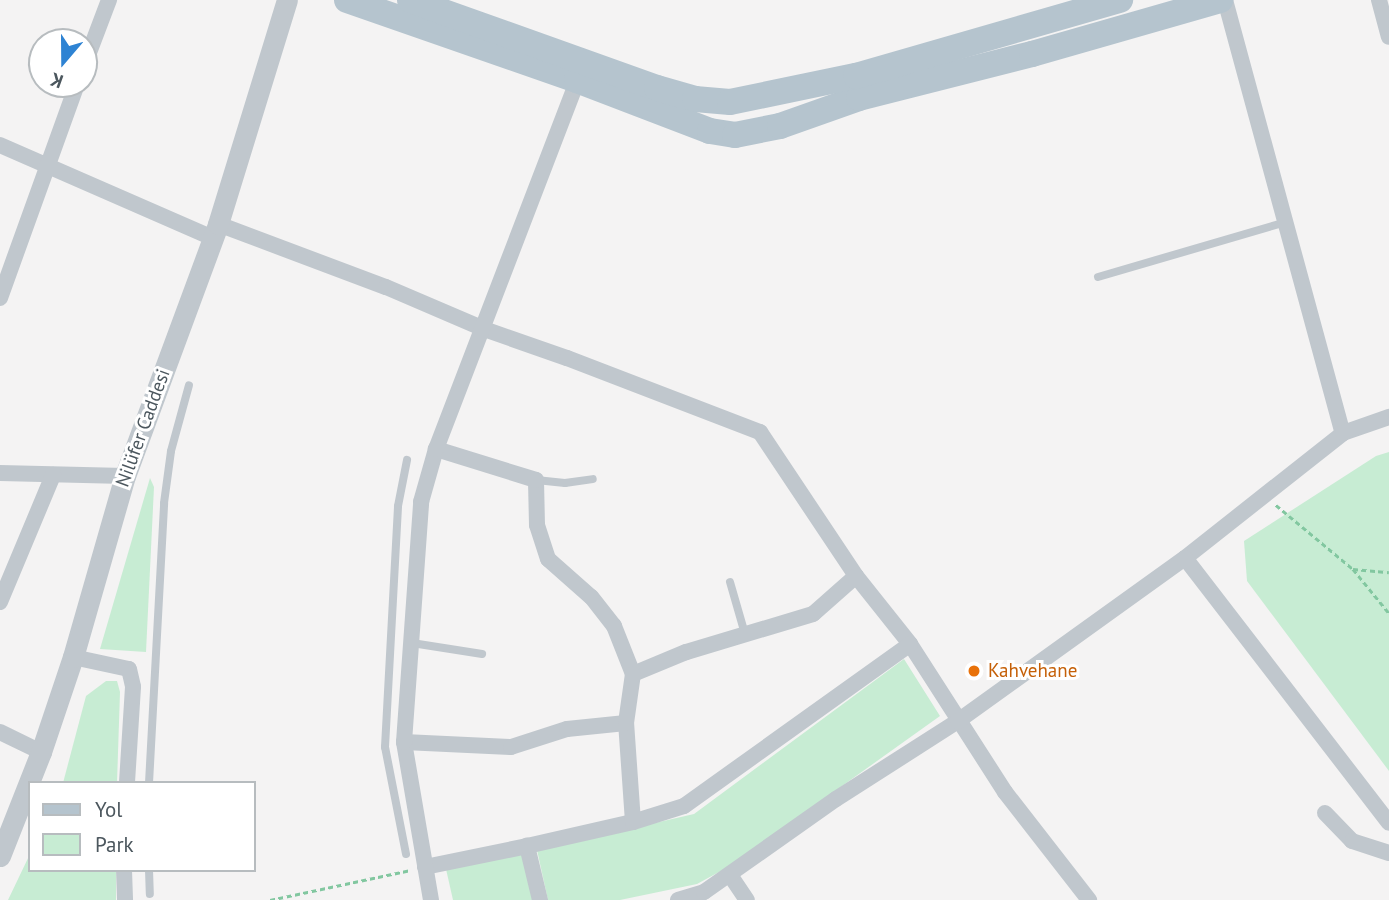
<!DOCTYPE html>
<meta charset="utf-8">
<style>
body{margin:0}
#map{position:relative;width:1389px;height:900px;overflow:hidden;background:#f4f3f3;font-family:"PT Sans",sans-serif}
div>[style]{position:absolute}
.green>*{inset:0;background:#c7ecd3}
.path>*{height:2.5px;margin-top:-1.25px;transform-origin:0;background:repeating-linear-gradient(90deg,#82c7a0 0 5px,transparent 0 8.5px)}
.service>*{height:8px;margin:-4px;padding:0 4px;transform-origin:4px;border-radius:4px;background:#c0c7cd}
.minor>*{height:16px;margin:-8px;padding:0 8px;transform-origin:8px;border-radius:8px;background:#c0c7cd}
.tertiary>*{height:21px;margin:-10.5px;padding:0 10.5px;transform-origin:10.5px;border-radius:10.5px;background:#c0c7cd}
.primary>*{height:26px;margin:-13px;padding:0 13px;transform-origin:13px;border-radius:13px;background:#b5c4ce}
.dots>*{width:19px;height:19px;translate:-50% -50%;box-sizing:border-box;border:4px solid #fff;border-radius:50%}
span{translate:-50% -50%;white-space:nowrap;text-align:center;line-height:1.15;-webkit-text-stroke:6px #fff;paint-order:stroke}
.street-label{font-size:19px;color:#4c575e}
.food-label{font-size:19px;color:#c56008}
.left{translate:0 -50%;text-align:left}
.legend{position:absolute;left:28px;top:781px;width:228px;height:91px;box-sizing:border-box;background:#fff;border:2px solid #b7bcbf;margin:0;padding:9px 12px;list-style:none;font-size:21px;color:#4c575e}
.legend li{display:flex;align-items:center;gap:14px;height:35px}
.legend b{width:35px;border:2px solid #b7bcbf}
.north{position:absolute;left:28px;top:28px;width:70px;height:70px;box-sizing:border-box;background:#fff;border:2px solid #b7bcbf;border-radius:50%;rotate:200deg;font-size:19px;font-weight:700;line-height:28px;text-align:center;color:#4c575e}
.north::after{content:'';display:block;margin:auto;width:24px;height:32px;background:#2e83d3;clip-path:polygon(50% 0,100% 100%,50% 72%,0 100%)}
</style>
<div id="map">
<div class="green">
<i style="clip-path:polygon(1389px 452px,1389px 771px,1247px 581px,1244px 541px,1376px 456px)"></i>
<i style="clip-path:polygon(150px 478px,154px 487px,146px 652px,100px 649px)"></i>
<i style="clip-path:polygon(904px 659px,940px 716px,730px 866px,697px 884px,620px 900px,548px 900px,537px 850px,694px 814px)"></i>
<i style="clip-path:polygon(106px 681px,117px 681px,120px 692px,117px 783px,63px 783px,86px 696px)"></i>
<i style="clip-path:polygon(522px 852px,533px 900px,453px 900px,446px 869px)"></i>
<i style="clip-path:polygon(30px 854px,30px 870px,116px 870px,116px 900px,8px 900px)"></i>
</div>
<div class="path">
<i style="left:1276px;top:505px;width:100px;rotate:39.7deg"></i>
<i style="left:1353px;top:569px;width:57px;rotate:50.7deg"></i>
<i style="left:1353px;top:569px;width:36px;rotate:5deg"></i>
<i style="left:270px;top:900px;width:144px;rotate:-12deg"></i>
</div>
<div class="service">
<i style="left:1098px;top:277px;width:196px;rotate:-16.3deg"></i>
<i style="left:536px;top:480px;width:29px;rotate:6deg"></i>
<i style="left:565px;top:483px;width:28px;rotate:-8deg"></i>
<i style="left:730px;top:582px;width:54px;rotate:73.9deg"></i>
<i style="left:412px;top:643px;width:71px;rotate:8.9deg"></i>
<i style="left:149px;top:783px;width:280px;rotate:-86.9deg"></i>
<i style="left:164px;top:503px;width:52px;rotate:-82.3deg"></i>
<i style="left:171px;top:451px;width:68px;rotate:-74.7deg"></i>
<i style="left:406px;top:854px;width:109px;rotate:-101.1deg"></i>
<i style="left:385px;top:747px;width:241px;rotate:-86.9deg"></i>
<i style="left:398px;top:506px;width:47px;rotate:-78.9deg"></i>
<i style="left:149px;top:870px;width:24px;rotate:88deg"></i>
</div>
<div class="minor">
<i style="left:1225px;top:0;width:449px;rotate:74.8deg"></i>
<i style="left:1379px;top:0;width:38px;rotate:75deg"></i>
<i style="left:84px;top:66px;width:71px;rotate:-69.3deg"></i>
<i style="left:0;top:145px;width:232px;rotate:23.6deg"></i>
<i style="left:218px;top:224px;width:179px;rotate:20.6deg"></i>
<i style="left:386px;top:287px;width:107px;rotate:23.2deg"></i>
<i style="left:484px;top:329px;width:88px;rotate:19.3deg"></i>
<i style="left:567px;top:358px;width:207px;rotate:21deg"></i>
<i style="left:760px;top:432px;width:173px;rotate:56.3deg"></i>
<i style="left:856px;top:576px;width:57px;rotate:138.5deg"></i>
<i style="left:813px;top:614px;width:133px;rotate:163.3deg"></i>
<i style="left:686px;top:652px;width:57px;rotate:157.5deg"></i>
<i style="left:633px;top:674px;width:52px;rotate:-111.6deg"></i>
<i style="left:614px;top:626px;width:37px;rotate:-128deg"></i>
<i style="left:591px;top:597px;width:57px;rotate:-138.5deg"></i>
<i style="left:548px;top:559px;width:36px;rotate:-108deg"></i>
<i style="left:537px;top:525px;width:45px;rotate:-91.3deg"></i>
<i style="left:536px;top:480px;width:105px;rotate:-162.8deg"></i>
<i style="left:0;top:298px;width:227px;rotate:-70.2deg"></i>
<i style="left:0;top:473px;width:125px;rotate:1.4deg"></i>
<i style="left:1185px;top:558px;width:201px;rotate:-38.3deg"></i>
<i style="left:1343px;top:433px;width:49px;rotate:-19.2deg"></i>
<i style="left:856px;top:576px;width:87px;rotate:51.5deg"></i>
<i style="left:910px;top:644px;width:176px;rotate:57.3deg"></i>
<i style="left:1005px;top:792px;width:137px;rotate:52.1deg"></i>
<i style="left:0;top:602px;width:138px;rotate:-67.3deg"></i>
<i style="left:73px;top:657px;width:57px;rotate:12.1deg"></i>
<i style="left:129px;top:669px;width:18px;rotate:77deg"></i>
<i style="left:133px;top:687px;width:96px;rotate:93.6deg"></i>
<i style="left:0;top:732px;width:46px;rotate:26deg"></i>
<i style="left:404px;top:742px;width:107px;rotate:2.7deg"></i>
<i style="left:511px;top:747px;width:59px;rotate:-17.8deg"></i>
<i style="left:567px;top:729px;width:59px;rotate:-5.8deg"></i>
<i style="left:1325px;top:813px;width:39px;rotate:46deg"></i>
<i style="left:1352px;top:841px;width:39px;rotate:18deg"></i>
<i style="left:633px;top:822px;width:53px;rotate:-17.4deg"></i>
<i style="left:684px;top:806px;width:278px;rotate:-35.6deg"></i>
<i style="left:425px;top:867px;width:104px;rotate:-11.6deg"></i>
<i style="left:124px;top:870px;width:30px;rotate:88deg"></i>
<i style="left:730px;top:875px;width:30px;rotate:56deg"></i>
<i style="left:431px;top:900px;width:160px;rotate:-99.7deg"></i>
<i style="left:404px;top:742px;width:241px;rotate:-85.9deg"></i>
<i style="left:421px;top:502px;width:55px;rotate:-74.2deg"></i>
<i style="left:436px;top:449px;width:402px;rotate:-69deg"></i>
<i style="left:540px;top:900px;width:56px;rotate:-103.5deg"></i>
<i style="left:527px;top:846px;width:109px;rotate:-12.8deg"></i>
<i style="left:633px;top:822px;width:99px;rotate:-94deg"></i>
<i style="left:626px;top:723px;width:49px;rotate:-81.9deg"></i>
<i style="left:678px;top:900px;width:27px;rotate:-17deg"></i>
<i style="left:704px;top:892px;width:161px;rotate:-35.2deg"></i>
<i style="left:836px;top:799px;width:145px;rotate:-32.6deg"></i>
<i style="left:958px;top:721px;width:279px;rotate:-35.7deg"></i>
<i style="left:1185px;top:558px;width:334px;rotate:52.4deg"></i>
</div>
<div class="tertiary">
<i style="left:0;top:856px;width:112px;rotate:-68.5deg"></i>
<i style="left:41px;top:752px;width:100px;rotate:-71.4deg"></i>
<i style="left:73px;top:657px;width:188px;rotate:-74deg"></i>
<i style="left:125px;top:476px;width:269px;rotate:-69.7deg"></i>
<i style="left:218px;top:224px;width:234px;rotate:-72.9deg"></i>
</div>
<div class="primary">
<i style="left:347px;top:0;width:244px;rotate:19.2deg"></i>
<i style="left:577px;top:80px;width:142px;rotate:21deg"></i>
<i style="left:710px;top:131px;width:25px;rotate:9deg"></i>
<i style="left:735px;top:135px;width:46px;rotate:-11.3deg"></i>
<i style="left:780px;top:126px;width:84px;rotate:-19.5deg"></i>
<i style="left:859px;top:98px;width:179px;rotate:-14.3deg"></i>
<i style="left:1032px;top:54px;width:196px;rotate:-16deg"></i>
<i style="left:410px;top:0;width:262px;rotate:19.6deg"></i>
<i style="left:657px;top:88px;width:40px;rotate:16deg"></i>
<i style="left:695px;top:99px;width:35px;rotate:5deg"></i>
<i style="left:730px;top:102px;width:129px;rotate:-11.7deg"></i>
<i style="left:856px;top:76px;width:275px;rotate:-16.1deg"></i>
</div>
<div class="dots">
<i style="left:974px;top:671px;background:#e8710a"></i>
</div>
<div class="street-label">
<span style="left:143px;top:428px;rotate:-70deg">Nilüfer Caddesi</span>
</div>
<div class="food-label">
<span class="left" style="left:988px;top:671px">Kahvehane</span>
</div>
<ul class="legend">
<li><b style="height:9px;background:#b5c4ce"></b>Yol</li>
<li><b style="height:19px;background:#c7ecd3"></b>Park</li>
</ul>
<div class="north">K</div>
</div>
